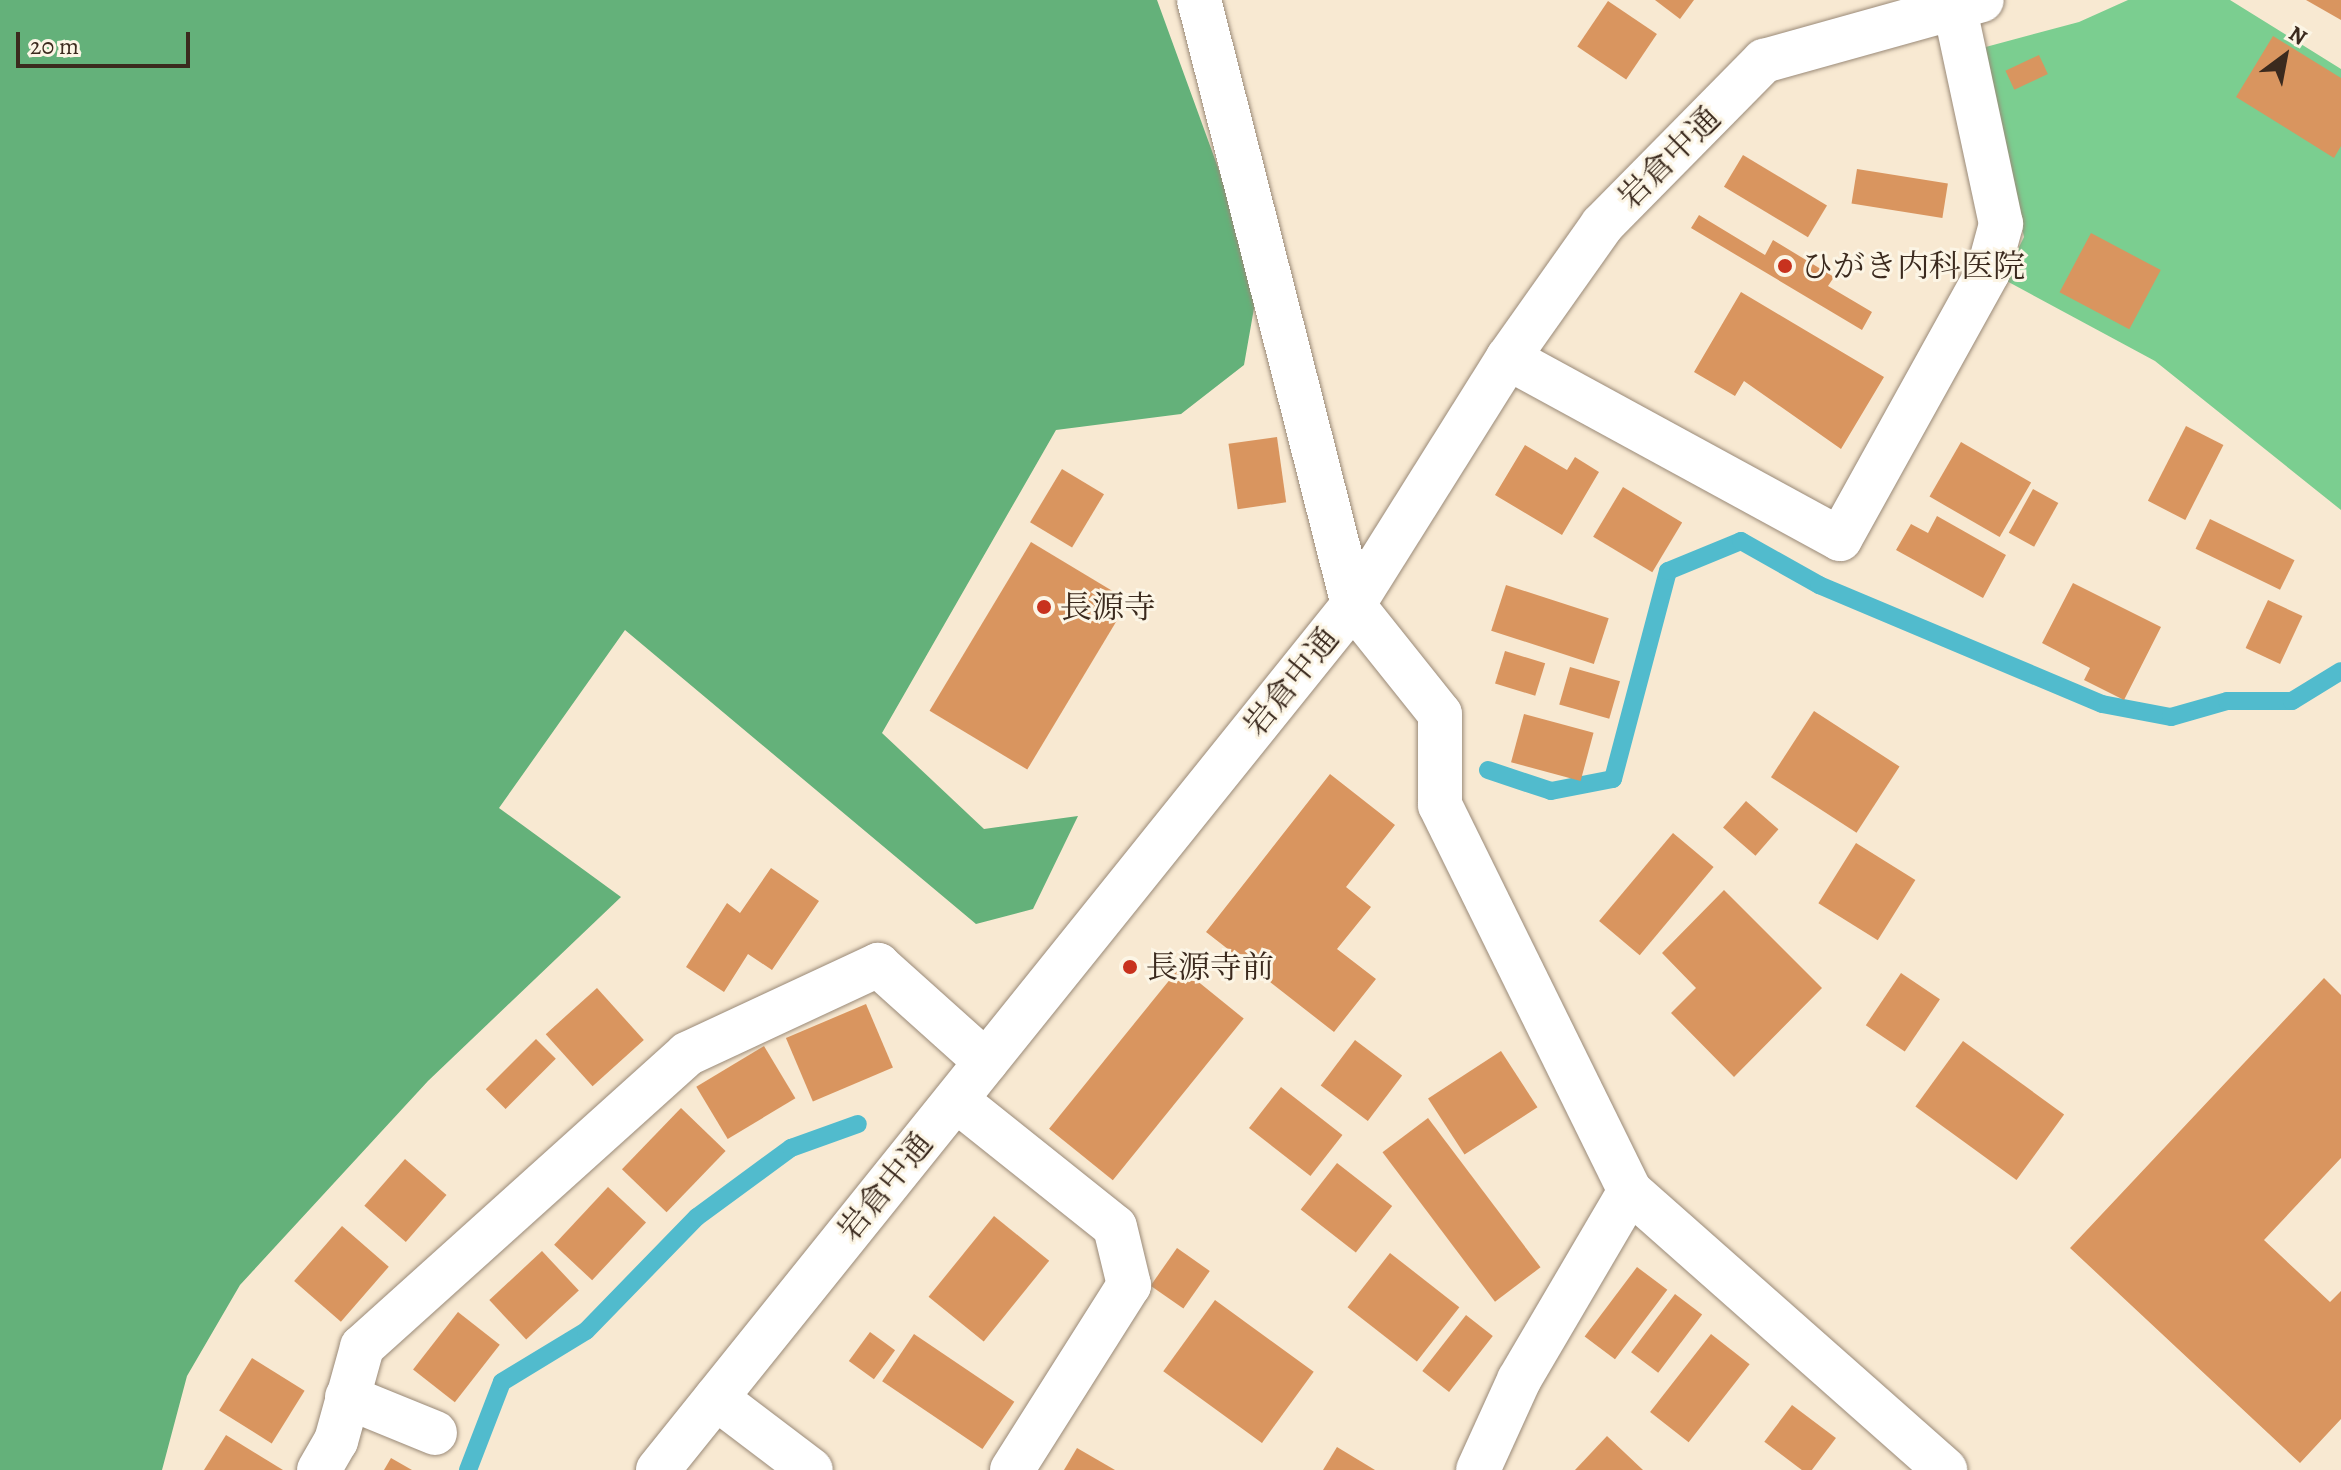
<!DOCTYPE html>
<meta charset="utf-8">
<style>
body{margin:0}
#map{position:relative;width:2341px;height:1470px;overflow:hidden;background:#f8e9d2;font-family:Alegreya,"Noto Serif JP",serif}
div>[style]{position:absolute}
.green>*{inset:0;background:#7bce90}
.forest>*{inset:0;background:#64b17a}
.stream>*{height:18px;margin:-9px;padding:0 9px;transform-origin:9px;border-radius:9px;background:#51bbcd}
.building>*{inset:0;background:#d9955f;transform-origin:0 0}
.roads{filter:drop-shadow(0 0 2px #9a8a78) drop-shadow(0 0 2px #9a8a78)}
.street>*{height:44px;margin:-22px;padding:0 22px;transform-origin:22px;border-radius:22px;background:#fff}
.secondary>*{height:44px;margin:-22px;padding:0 22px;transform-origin:22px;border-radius:22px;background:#fff}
.dots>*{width:22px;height:22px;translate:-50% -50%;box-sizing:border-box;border:4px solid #fcf5e5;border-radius:50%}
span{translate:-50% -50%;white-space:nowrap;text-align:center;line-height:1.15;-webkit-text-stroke:6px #fcf5e5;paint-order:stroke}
.street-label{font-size:32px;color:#3b2a1e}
.poi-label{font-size:32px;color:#3b2a1e}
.left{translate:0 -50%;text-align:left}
.north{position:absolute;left:2245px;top:16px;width:80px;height:80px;-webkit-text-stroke:6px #fcf5e5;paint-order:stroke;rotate:32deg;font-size:22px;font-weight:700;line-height:32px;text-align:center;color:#3b2a1e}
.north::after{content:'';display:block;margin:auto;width:28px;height:36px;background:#3b2a1e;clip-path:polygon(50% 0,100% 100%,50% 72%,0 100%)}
.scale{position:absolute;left:16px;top:32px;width:174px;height:36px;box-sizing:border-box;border:4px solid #3b2a1e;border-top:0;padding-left:10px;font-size:24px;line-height:28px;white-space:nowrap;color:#3b2a1e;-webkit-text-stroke:6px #fcf5e5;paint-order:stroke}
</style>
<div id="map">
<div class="green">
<i style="clip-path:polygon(2128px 0,2230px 0,2341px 69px,2341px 510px,2155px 361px,2003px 279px,2024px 237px,1982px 48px,2079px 22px)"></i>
</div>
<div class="forest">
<i style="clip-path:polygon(0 0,1157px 0,1259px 280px,1244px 365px,1181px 414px,1056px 430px,882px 733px,984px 829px,1078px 816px,1033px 909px,976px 924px,625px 630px,499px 808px,621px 897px,428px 1081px,240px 1285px,187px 1376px,162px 1470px,0 1470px)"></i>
</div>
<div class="stream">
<i style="left:1488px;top:770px;width:66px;rotate:18.4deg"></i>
<i style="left:1551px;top:791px;width:63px;rotate:-11deg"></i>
<i style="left:1613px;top:779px;width:215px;rotate:-75.2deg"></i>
<i style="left:1668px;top:571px;width:79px;rotate:-22.3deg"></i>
<i style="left:1741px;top:541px;width:90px;rotate:29.4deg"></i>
<i style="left:1819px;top:585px;width:307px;rotate:22.8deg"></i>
<i style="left:2102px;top:704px;width:70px;rotate:10.7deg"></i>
<i style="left:2171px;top:717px;width:58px;rotate:-15.9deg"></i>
<i style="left:2227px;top:701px;width:65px"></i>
<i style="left:2292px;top:701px;width:57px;rotate:-31.5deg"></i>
<i style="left:468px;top:1470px;width:94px;rotate:-68.9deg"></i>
<i style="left:502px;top:1382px;width:98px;rotate:-31.3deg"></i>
<i style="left:586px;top:1331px;width:159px;rotate:-45.8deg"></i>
<i style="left:697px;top:1217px;width:117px;rotate:-36.3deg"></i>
<i style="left:791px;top:1148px;width:71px;rotate:-19.7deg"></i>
</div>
<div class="building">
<i style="clip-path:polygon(1655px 0,1694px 0,1680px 19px)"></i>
<i style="clip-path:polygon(2306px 0,2341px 0,2341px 20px)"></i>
<i style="left:1608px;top:1px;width:59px;height:55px;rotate:34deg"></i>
<i style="clip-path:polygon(2273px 36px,2341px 78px,2341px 146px,2334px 158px,2236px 97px)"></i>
<i style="left:2039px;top:55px;width:21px;height:37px;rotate:65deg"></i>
<i style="left:1743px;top:155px;width:98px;height:37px;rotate:31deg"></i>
<i style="left:1857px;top:169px;width:92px;height:35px;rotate:9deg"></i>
<i style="clip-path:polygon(1699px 215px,1765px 255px,1773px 240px,1834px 277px,1828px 286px,1872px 312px,1862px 330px,1691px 228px)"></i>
<i style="left:2091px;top:233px;width:79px;height:67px;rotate:28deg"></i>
<i style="clip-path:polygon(1741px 292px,1884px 377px,1841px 449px,1744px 381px,1735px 396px,1694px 372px)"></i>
<i style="left:2186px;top:426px;width:42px;height:84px;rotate:27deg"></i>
<i style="left:1277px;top:437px;width:66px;height:49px;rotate:82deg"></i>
<i style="left:1961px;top:442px;width:81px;height:63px;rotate:30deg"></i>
<i style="clip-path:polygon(1525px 445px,1567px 470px,1575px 457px,1599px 472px,1562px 535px,1495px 495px)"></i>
<i style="left:1062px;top:469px;width:49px;height:62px;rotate:31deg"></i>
<i style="left:1623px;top:487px;width:69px;height:58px;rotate:31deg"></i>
<i style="left:2033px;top:489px;width:29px;height:50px;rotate:29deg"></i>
<i style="clip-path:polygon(1937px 516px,2006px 555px,1983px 598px,1896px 550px,1911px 524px,1928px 533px)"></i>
<i style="left:2210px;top:519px;width:94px;height:33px;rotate:26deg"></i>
<i style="left:1031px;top:542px;width:114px;height:197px;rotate:31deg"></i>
<i style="clip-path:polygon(2073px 583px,2161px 627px,2124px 700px,2084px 680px,2090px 668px,2042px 643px)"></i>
<i style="left:1506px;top:585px;width:108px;height:48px;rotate:18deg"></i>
<i style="left:2268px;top:600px;width:38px;height:53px;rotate:25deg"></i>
<i style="left:1505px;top:651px;width:42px;height:34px;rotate:17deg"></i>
<i style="left:1570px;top:667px;width:52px;height:39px;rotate:16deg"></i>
<i style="left:1814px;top:711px;width:102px;height:79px;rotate:33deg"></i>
<i style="left:1524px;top:714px;width:72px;height:50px;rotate:15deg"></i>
<i style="clip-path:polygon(1330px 774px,1395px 825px,1346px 887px,1371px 907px,1337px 949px,1376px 979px,1334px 1032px,1206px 932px)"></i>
<i style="left:1746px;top:801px;width:43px;height:35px;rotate:41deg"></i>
<i style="left:1673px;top:833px;width:53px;height:115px;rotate:40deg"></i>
<i style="left:1856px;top:843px;width:70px;height:71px;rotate:32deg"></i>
<i style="clip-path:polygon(771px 868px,819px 901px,772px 970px,748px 954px,724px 992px,686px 967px,727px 903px,740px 913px)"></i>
<i style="clip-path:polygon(1724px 890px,1822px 988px,1734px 1077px,1671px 1013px,1696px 988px,1662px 953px)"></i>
<i style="left:1180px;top:967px;width:82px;height:208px;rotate:39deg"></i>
<i style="left:1901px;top:973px;width:47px;height:63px;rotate:34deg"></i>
<i style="clip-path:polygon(2324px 978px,2341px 995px,2341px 1158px,2264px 1240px,2330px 1302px,2341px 1291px,2341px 1419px,2300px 1463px,2070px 1248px)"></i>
<i style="left:597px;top:988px;width:70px;height:69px;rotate:48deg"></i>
<i style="left:866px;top:1004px;width:69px;height:87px;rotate:67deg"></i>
<i style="left:536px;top:1039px;width:28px;height:71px;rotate:45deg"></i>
<i style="left:1355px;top:1040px;width:59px;height:57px;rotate:37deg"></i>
<i style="left:1963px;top:1041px;width:125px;height:81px;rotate:36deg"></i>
<i style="left:764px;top:1046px;width:61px;height:79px;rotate:59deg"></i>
<i style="left:1501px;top:1051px;width:67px;height:87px;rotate:57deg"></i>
<i style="left:1281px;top:1087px;width:78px;height:52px;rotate:38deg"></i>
<i style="left:681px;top:1108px;width:62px;height:85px;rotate:44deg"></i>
<i style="left:1428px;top:1118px;width:187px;height:57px;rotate:53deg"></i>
<i style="left:405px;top:1159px;width:55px;height:62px;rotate:41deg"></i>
<i style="left:1337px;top:1163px;width:70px;height:59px;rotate:38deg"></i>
<i style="left:608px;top:1187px;width:52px;height:79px;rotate:43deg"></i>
<i style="left:994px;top:1216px;width:71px;height:104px;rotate:39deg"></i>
<i style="left:342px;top:1226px;width:62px;height:73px;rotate:41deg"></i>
<i style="left:1177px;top:1248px;width:40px;height:46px;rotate:35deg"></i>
<i style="left:542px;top:1251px;width:54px;height:72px;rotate:47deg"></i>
<i style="left:1390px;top:1253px;width:88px;height:69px;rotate:38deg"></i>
<i style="left:1637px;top:1267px;width:38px;height:87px;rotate:37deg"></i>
<i style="left:1675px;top:1294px;width:34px;height:73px;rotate:37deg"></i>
<i style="left:1215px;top:1300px;width:122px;height:88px;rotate:36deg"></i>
<i style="left:458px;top:1312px;width:53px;height:73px;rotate:38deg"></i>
<i style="left:1466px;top:1315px;width:34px;height:71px;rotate:38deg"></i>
<i style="left:870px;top:1332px;width:31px;height:36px;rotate:36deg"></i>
<i style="left:914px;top:1334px;width:121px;height:57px;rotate:34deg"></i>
<i style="left:1711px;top:1334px;width:49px;height:99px;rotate:38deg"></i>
<i style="left:252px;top:1358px;width:62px;height:62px;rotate:32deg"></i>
<i style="left:1792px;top:1405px;width:55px;height:46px;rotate:37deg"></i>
<i style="clip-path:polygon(226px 1435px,283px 1470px,204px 1470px)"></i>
<i style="clip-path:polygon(1607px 1436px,1643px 1470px,1575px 1470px)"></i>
<i style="clip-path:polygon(1337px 1447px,1375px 1470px,1323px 1470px)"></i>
<i style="clip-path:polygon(1077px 1448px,1115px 1470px,1064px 1470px)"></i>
<i style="clip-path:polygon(391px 1458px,412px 1470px,384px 1470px)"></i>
</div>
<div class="roads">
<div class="street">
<i style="left:1199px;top:0;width:624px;rotate:75.72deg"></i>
<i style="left:1353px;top:605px;width:139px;rotate:51.4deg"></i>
<i style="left:1440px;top:714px;width:91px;rotate:90deg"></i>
<i style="left:1440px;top:805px;width:430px;rotate:63.8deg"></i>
<i style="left:1630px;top:1191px;width:421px;rotate:41.5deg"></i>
<i style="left:1508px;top:358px;width:378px;rotate:28.6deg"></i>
<i style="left:1840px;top:539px;width:305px;rotate:-61deg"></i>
<i style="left:1988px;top:272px;width:50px;rotate:-74.8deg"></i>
<i style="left:2001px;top:224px;width:220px;rotate:-102.1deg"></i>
<i style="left:956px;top:1100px;width:203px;rotate:38.6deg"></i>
<i style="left:1115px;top:1227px;width:60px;rotate:76.4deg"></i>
<i style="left:1129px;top:1285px;width:219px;rotate:122.3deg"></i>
<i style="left:347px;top:1397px;width:95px;rotate:22.2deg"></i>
<i style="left:716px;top:1398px;width:119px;rotate:37.2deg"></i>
<i style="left:319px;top:1470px;width:34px;rotate:-60deg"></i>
<i style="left:336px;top:1441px;width:98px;rotate:-74.5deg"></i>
<i style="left:362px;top:1347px;width:438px;rotate:-42deg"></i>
<i style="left:687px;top:1054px;width:211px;rotate:-25deg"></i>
<i style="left:878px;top:965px;width:145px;rotate:41.9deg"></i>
<i style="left:1478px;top:1470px;width:99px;rotate:-65.5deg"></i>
<i style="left:1519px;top:1380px;width:219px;rotate:-59.6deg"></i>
</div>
<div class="secondary">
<i style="left:658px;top:1470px;width:1110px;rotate:-51.22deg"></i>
<i style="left:1353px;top:605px;width:292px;rotate:-57.9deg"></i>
<i style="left:1508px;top:358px;width:163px;rotate:-54.7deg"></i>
<i style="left:1602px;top:225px;width:231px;rotate:-45.4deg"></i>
<i style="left:1764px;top:61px;width:226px;rotate:-15.6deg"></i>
</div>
</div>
<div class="dots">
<i style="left:1785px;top:266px;background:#c8321e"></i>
<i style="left:1044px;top:607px;background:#c8321e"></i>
<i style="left:1130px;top:967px;background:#c8321e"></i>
</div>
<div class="street-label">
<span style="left:1669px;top:158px;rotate:-45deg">岩倉中通</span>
<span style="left:1291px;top:682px;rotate:-51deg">岩倉中通</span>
<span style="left:885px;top:1187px;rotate:-51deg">岩倉中通</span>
</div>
<div class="poi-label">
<span class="left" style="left:1801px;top:266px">ひがき内科医院</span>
<span class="left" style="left:1060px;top:607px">長源寺</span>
<span class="left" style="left:1146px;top:967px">長源寺前</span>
</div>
<div class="north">N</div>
<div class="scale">20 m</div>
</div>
